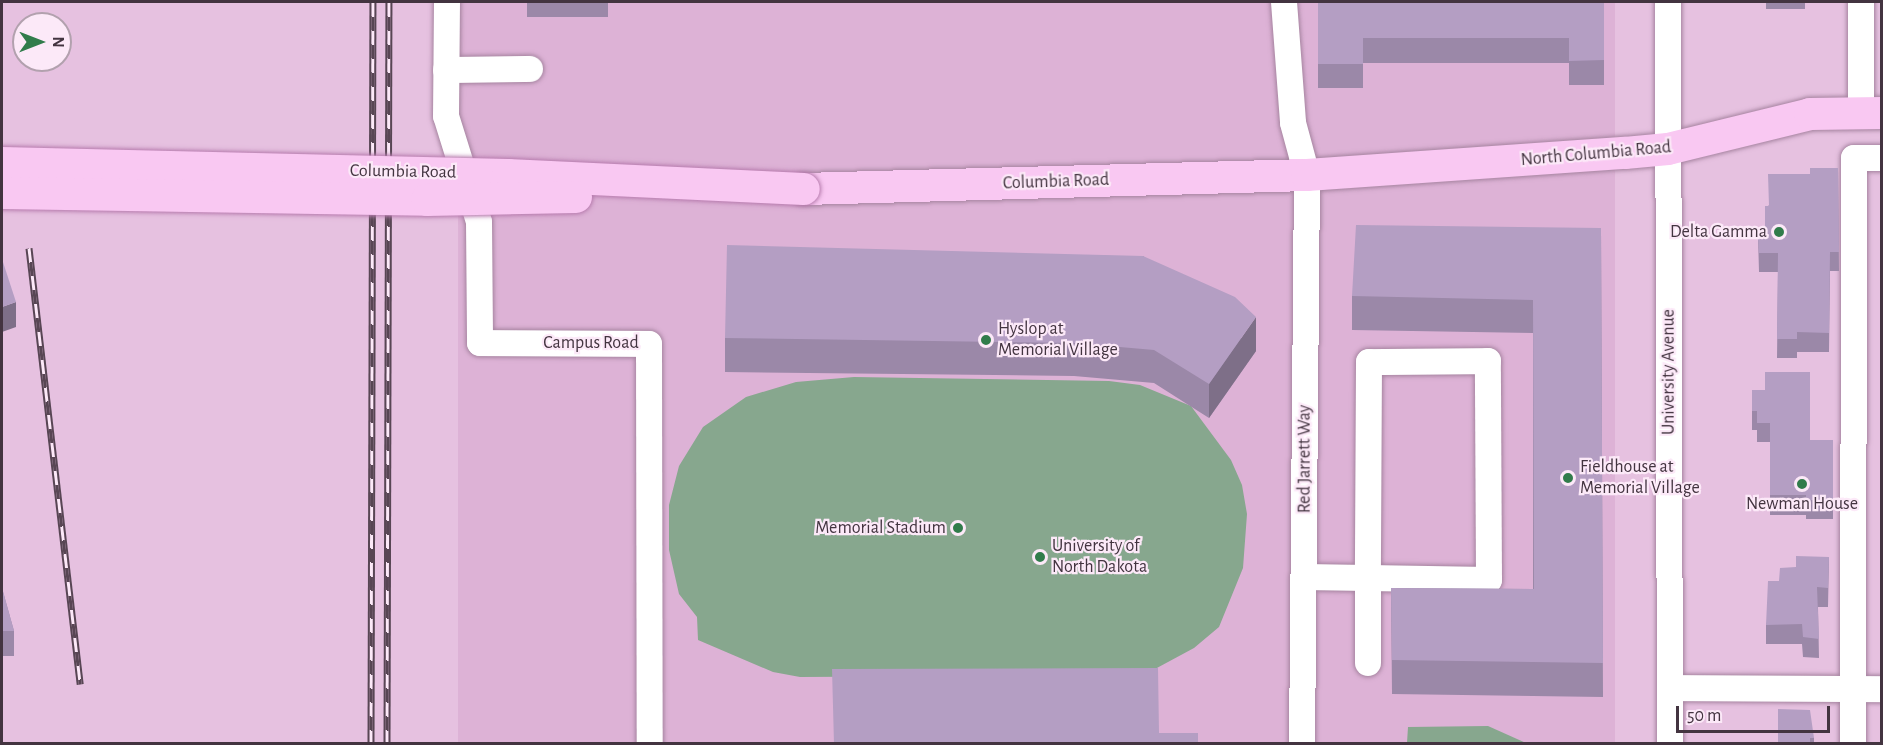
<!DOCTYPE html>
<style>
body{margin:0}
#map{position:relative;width:1883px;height:745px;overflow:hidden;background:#e6c1e0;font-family:"Alegreya Sans",sans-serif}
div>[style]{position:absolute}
.built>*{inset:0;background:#ddb2d6;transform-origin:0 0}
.green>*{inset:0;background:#87a78e}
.roads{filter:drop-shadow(0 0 2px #a684a0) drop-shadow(0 0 2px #a684a0)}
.minor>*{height:26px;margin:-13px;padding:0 13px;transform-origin:13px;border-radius:13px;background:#fff}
.major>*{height:32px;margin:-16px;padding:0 16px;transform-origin:16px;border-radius:16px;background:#f9c8f2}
.rail>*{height:7px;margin-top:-3.5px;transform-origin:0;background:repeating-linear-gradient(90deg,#fce9f8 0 14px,#584654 0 28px);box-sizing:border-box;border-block:2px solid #584654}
.bridges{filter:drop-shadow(0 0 2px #b77cae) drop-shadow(0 0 2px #b77cae)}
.major-bridge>*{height:32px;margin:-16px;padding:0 16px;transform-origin:16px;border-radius:16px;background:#f9c8f2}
.wall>*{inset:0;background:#9b88a8;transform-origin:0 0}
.shaded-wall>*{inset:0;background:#7e6f88}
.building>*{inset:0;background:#b49ec3}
.dots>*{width:16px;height:16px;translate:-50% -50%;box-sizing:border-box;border:3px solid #fce9f8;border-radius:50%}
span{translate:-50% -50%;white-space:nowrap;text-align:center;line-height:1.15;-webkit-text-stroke:4.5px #fce9f8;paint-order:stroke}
.street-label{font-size:18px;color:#433440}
.poi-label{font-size:18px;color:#433440}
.right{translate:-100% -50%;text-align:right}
.left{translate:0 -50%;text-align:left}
.frame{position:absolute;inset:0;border:3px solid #433440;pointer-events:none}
.north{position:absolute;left:12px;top:12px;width:60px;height:60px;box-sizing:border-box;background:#fce9f8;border:2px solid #b2a1ae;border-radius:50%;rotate:90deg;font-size:16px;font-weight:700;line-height:24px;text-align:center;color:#433440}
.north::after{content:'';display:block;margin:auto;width:21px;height:27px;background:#317c4b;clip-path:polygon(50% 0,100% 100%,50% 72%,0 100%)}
.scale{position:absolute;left:1676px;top:706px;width:154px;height:27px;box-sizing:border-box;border:3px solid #433440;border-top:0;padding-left:8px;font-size:18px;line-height:21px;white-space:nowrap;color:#433440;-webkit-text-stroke:4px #fce9f8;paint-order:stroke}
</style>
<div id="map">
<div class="built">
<i style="left:458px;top:2px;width:1157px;height:741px"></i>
</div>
<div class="green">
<i style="clip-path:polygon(854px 377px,1109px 381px,1140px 385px,1191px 406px,1231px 460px,1242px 485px,1247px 514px,1243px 568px,1219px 627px,1194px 648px,1155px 669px,1123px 675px,800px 677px,773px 672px,698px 640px,697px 617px,679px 594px,669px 550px,669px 505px,679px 466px,703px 427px,746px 397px,796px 382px)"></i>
<i style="clip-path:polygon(1488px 726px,1526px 743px,1407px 743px,1408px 727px)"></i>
</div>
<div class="roads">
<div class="minor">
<i style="left:447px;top:2px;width:114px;rotate:90.5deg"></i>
<i style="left:446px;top:116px;width:111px;rotate:72.7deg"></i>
<i style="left:479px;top:222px;width:121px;rotate:89.5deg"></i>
<i style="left:480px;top:343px;width:169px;rotate:0.3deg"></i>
<i style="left:649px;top:344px;width:400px;rotate:89.9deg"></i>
<i style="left:1284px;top:2px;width:121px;rotate:85.7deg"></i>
<i style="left:1293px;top:123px;width:54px;rotate:74.9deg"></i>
<i style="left:1307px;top:175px;width:569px;rotate:90.5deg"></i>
<i style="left:1668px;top:2px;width:742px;rotate:89.85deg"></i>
<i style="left:446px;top:70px;width:84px;rotate:-0.7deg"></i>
<i style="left:1861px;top:113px;width:111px;rotate:-90deg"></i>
<i style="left:1304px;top:577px;width:64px;rotate:0.9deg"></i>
<i style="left:1368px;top:578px;width:121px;rotate:0.9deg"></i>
<i style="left:1489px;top:580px;width:219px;rotate:-90.3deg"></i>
<i style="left:1488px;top:361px;width:119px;rotate:179.5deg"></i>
<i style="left:1369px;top:362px;width:216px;rotate:90.3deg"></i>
<i style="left:1368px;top:578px;width:85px;rotate:90deg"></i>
<i style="left:1670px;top:688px;width:212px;rotate:0.3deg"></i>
<i style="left:1853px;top:744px;width:586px;rotate:-89.9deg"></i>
<i style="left:1854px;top:158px;width:28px"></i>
</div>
<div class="major">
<i style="left:804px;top:189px;width:503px;rotate:-1.59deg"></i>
<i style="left:1307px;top:175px;width:319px;rotate:-4deg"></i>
<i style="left:1625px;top:153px;width:43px;rotate:-5.3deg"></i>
<i style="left:1668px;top:149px;width:146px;rotate:-13.8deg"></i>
<i style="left:1810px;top:114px;width:72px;rotate:-0.8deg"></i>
</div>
</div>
<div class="rail">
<i style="left:29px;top:248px;width:439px;rotate:83.3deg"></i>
<i style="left:371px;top:744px;width:742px;rotate:-89.85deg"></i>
<i style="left:387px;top:744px;width:742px;rotate:-89.85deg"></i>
</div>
<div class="bridges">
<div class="major-bridge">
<i style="left:2px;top:163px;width:506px;rotate:1.36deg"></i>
<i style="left:508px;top:175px;width:296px;rotate:2.7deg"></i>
<i style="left:2px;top:193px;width:425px;rotate:0.9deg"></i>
<i style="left:427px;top:200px;width:149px;rotate:-1.2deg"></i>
</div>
</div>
<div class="wall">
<i style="left:527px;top:2px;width:81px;height:15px"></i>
<i style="clip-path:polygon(1318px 2px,1604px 2px,1604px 85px,1569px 85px,1569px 63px,1363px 63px,1363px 88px,1318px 88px)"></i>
<i style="left:1766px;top:2px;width:39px;height:7px"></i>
<i style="clip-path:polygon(1838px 168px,1839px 271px,1830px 271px,1829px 352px,1797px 352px,1797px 358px,1777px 358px,1778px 272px,1759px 272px,1758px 236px,1765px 236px,1768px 206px,1810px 174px)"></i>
<i style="clip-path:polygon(1601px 228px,1603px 697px,1392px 694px,1391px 588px,1533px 589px,1533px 333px,1352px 330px,1352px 296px)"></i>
<i style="clip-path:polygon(1143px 256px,1256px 351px,1209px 418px,1154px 383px,1074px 376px,725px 372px,725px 338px)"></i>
<i style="clip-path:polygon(1752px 390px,1810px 440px,1833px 440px,1833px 519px,1806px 519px,1806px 515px,1770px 515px,1770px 442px,1757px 442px,1757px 430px,1752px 430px)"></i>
<i style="clip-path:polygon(1829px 557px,1828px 607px,1818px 607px,1819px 658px,1803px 657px,1802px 644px,1766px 644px,1766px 625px,1779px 581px,1796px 567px)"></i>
<i style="clip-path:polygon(2px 588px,14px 631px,14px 656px,2px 656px)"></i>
<i style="clip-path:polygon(1778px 709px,1814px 738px,1814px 744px,1778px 744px)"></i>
</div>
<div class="shaded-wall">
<i style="clip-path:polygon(16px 302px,16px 327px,2px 332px,2px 307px)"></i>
<i style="clip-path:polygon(1256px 317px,1256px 351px,1209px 418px,1209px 384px)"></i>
</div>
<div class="building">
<i style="clip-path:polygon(1318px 2px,1604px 2px,1604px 60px,1569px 61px,1569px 38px,1363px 38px,1363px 64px,1318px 64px)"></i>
<i style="clip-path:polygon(1810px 168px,1838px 168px,1839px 252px,1830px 252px,1829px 333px,1797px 332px,1797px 339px,1777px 339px,1778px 253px,1759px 253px,1758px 236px,1765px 236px,1765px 206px,1769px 206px,1768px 174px,1810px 174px)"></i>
<i style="clip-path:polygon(1356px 225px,1601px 228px,1603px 663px,1392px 660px,1391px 588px,1534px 589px,1533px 300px,1352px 296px)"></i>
<i style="clip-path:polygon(727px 245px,1143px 256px,1235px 297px,1256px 317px,1209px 384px,1154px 350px,1074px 343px,725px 338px)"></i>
<i style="clip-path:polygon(2px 259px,16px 302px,2px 307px)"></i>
<i style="clip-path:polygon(1765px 372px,1810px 372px,1810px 440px,1833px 440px,1833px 500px,1806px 500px,1806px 495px,1770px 495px,1770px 423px,1757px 423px,1757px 411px,1752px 411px,1752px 390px,1765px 390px)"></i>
<i style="clip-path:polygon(1796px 556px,1829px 557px,1828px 588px,1817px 587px,1819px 639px,1803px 637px,1802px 624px,1766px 625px,1768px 581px,1779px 581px,1780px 568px,1796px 567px)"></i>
<i style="clip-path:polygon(2px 588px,14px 631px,2px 631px)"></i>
<i style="clip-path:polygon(1158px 668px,1159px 733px,1198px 733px,1198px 744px,834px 744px,832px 669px)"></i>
<i style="clip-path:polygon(1778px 709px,1810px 710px,1814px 738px,1810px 738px,1810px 744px,1778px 744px)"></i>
</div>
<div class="dots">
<i style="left:1779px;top:232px;background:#317c4b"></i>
<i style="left:986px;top:340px;background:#317c4b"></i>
<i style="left:1568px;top:478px;background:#317c4b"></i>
<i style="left:1802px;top:484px;background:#317c4b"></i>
<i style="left:958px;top:528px;background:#317c4b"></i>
<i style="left:1040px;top:557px;background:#317c4b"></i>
</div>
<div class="street-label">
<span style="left:1596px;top:154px;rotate:-5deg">North Columbia Road</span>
<span style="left:403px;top:172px;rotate:1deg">Columbia Road</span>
<span style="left:1056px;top:182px;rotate:-2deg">Columbia Road</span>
<span style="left:591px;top:343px">Campus Road</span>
<span style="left:1669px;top:372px;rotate:-90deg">University Avenue</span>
<span style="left:1305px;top:459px;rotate:-90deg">Red Jarrett Way</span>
</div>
<div class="poi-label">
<span class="right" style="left:1767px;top:232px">Delta Gamma</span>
<span class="left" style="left:998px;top:340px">Hyslop at<br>Memorial Village</span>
<span class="left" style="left:1580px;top:478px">Fieldhouse at<br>Memorial Village</span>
<span style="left:1802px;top:504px">Newman House</span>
<span class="right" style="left:946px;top:528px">Memorial Stadium</span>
<span class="left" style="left:1052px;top:557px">University of<br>North Dakota</span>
</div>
<div class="frame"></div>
<div class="north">N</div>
<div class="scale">50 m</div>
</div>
